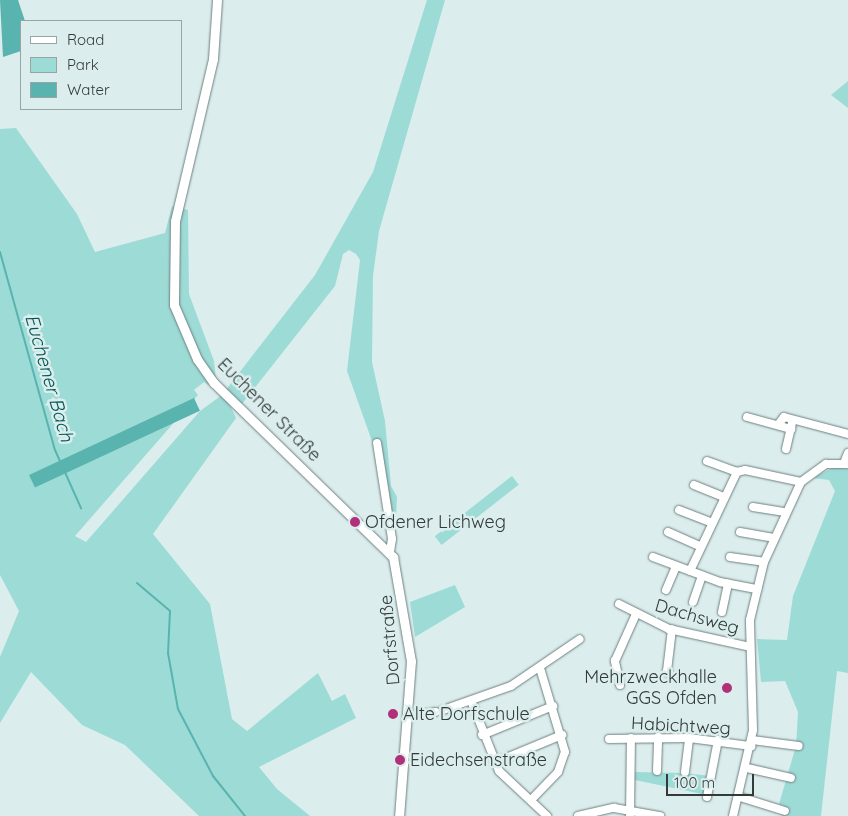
<!DOCTYPE html>
<meta charset="utf-8">
<style>
body{margin:0}
#map{position:relative;width:848px;height:816px;overflow:hidden;background:#dbeeed;font-family:Quicksand,sans-serif}
div>[style]{position:absolute}
.green>*{inset:0;background:#9ddbd7;transform-origin:0 0}
.water>*{inset:0;background:#59b3ae;transform-origin:0 0}
.stream>*{height:2px;margin:-1px;padding:0 1px;transform-origin:1px;border-radius:1px;background:#59b3ae}
.roads{filter:drop-shadow(0 0 1px #6e7f7e) drop-shadow(0 0 1px #6e7f7e)}
.minor>*{height:8px;margin:-4px;padding:0 4px;transform-origin:4px;border-radius:4px;background:#fff}
.major>*{height:9px;margin:-4.5px;padding:0 4.5px;transform-origin:4.5px;border-radius:4.5px;background:#fff}
.dots>*{width:14px;height:14px;translate:-50% -50%;box-sizing:border-box;border:2px solid #dbeeed;border-radius:50%}
span{translate:-50% -50%;white-space:nowrap;text-align:center;line-height:1.15;-webkit-text-stroke:5px #dbeeed;paint-order:stroke}
.street-label{font-size:18px;color:#323a3a}
.poi-label{font-size:18px;color:#323a3a}
.left{translate:0 -50%;text-align:left}
.right{translate:-100% -50%;text-align:right}
.water-label{font-size:19px;color:#015653;font-style:italic}
.legend{position:absolute;left:20px;top:20px;width:162px;height:90px;box-sizing:border-box;background:#dbeeed;border:1px solid #97a6a5;margin:0;padding:6px 9px;list-style:none;font-size:15px;color:#323a3a}
.legend li{display:flex;align-items:center;gap:10px;height:25px}
.legend b{width:25px;border:1px solid #97a6a5}
.scale{position:absolute;left:666px;top:774px;width:88px;height:22px;box-sizing:border-box;border:2px solid #323a3a;border-top:0;padding-left:6px;font-size:15px;line-height:18px;white-space:nowrap;color:#323a3a;-webkit-text-stroke:4px #dbeeed;paint-order:stroke}
</style>
<div id="map">
<div class="green">
<i style="clip-path:polygon(427px 0,445px 0,379px 231px,373px 276px,372px 362px,385px 421px,391px 486px,397px 497px,396px 518px,385px 517px,373px 444px,347px 371px,360px 260px,356px 254px,349px 250px,343px 254px,335px 286px,242px 404px,225px 391px,315px 275px,373px 172px)"></i>
<i style="clip-path:polygon(848px 81px,848px 108px,831px 95px)"></i>
<i style="clip-path:polygon(16px 128px,77px 214px,95px 252px,165px 233px,172px 206px,188px 210px,189px 294px,214px 361px,216px 380px,208px 385px,204px 382px,194px 390px,198px 395px,75px 536px,86px 542px,200px 411px,222px 395px,229px 403px,236px 418px,153px 534px,210px 604px,232px 719px,247px 731px,318px 673px,332px 701px,345px 694px,356px 718px,259px 767px,277px 789px,310px 816px,199px 816px,125px 745px,82px 725px,31px 672px,0 723px,0 657px,19px 611px,0 575px,0 129px)"></i>
<i style="clip-path:polygon(834px 467px,848px 469px,848px 673px,837px 671px,821px 816px,782px 816px,785px 806px,779px 804px,796px 746px,798px 712px,785px 681px,761px 682px,757px 639px,787px 640px,793px 596px,835px 491px,829px 480px,813px 478px)"></i>
<i style="left:512px;top:476px;width:11px;height:98px;rotate:52deg"></i>
<i style="clip-path:polygon(455px 585px,465px 607px,415px 637px,410px 602px)"></i>
<i style="clip-path:polygon(634px 772px,684px 773px,711px 776px,707px 795px,635px 780px)"></i>
</div>
<div class="water">
<i style="clip-path:polygon(0 0,18px 0,25px 21px,21px 51px,3px 57px)"></i>
<i style="left:194px;top:398px;width:14px;height:182px;rotate:65deg"></i>
</div>
<div class="stream">
<i style="left:0;top:252px;width:205px;rotate:74.5deg"></i>
<i style="left:55px;top:450px;width:64px;rotate:65.9deg"></i>
<i style="left:137px;top:583px;width:43px;rotate:40.3deg"></i>
<i style="left:170px;top:611px;width:42px;rotate:92.7deg"></i>
<i style="left:168px;top:653px;width:57px;rotate:79.9deg"></i>
<i style="left:178px;top:709px;width:76px;rotate:62.4deg"></i>
<i style="left:213px;top:776px;width:51px;rotate:51.3deg"></i>
</div>
<div class="roads">
<div class="minor">
<i style="left:747px;top:417px;width:46px;rotate:15.3deg"></i>
<i style="left:778px;top:425px;width:10px;rotate:-53deg"></i>
<i style="left:784px;top:417px;width:66px;rotate:14.9deg"></i>
<i style="left:377px;top:443px;width:97px;rotate:81.1deg"></i>
<i style="left:392px;top:539px;width:13px;rotate:99deg"></i>
<i style="left:786px;top:449px;width:26px;rotate:-77deg"></i>
<i style="left:707px;top:461px;width:32px;rotate:20deg"></i>
<i style="left:737px;top:472px;width:8px;rotate:-14deg"></i>
<i style="left:745px;top:470px;width:57px;rotate:12.1deg"></i>
<i style="left:844px;top:463px;width:11px;rotate:-68deg"></i>
<i style="left:694px;top:485px;width:32px;rotate:22deg"></i>
<i style="left:753px;top:507px;width:31px;rotate:9deg"></i>
<i style="left:679px;top:510px;width:34px;rotate:21deg"></i>
<i style="left:668px;top:532px;width:35px;rotate:24deg"></i>
<i style="left:740px;top:532px;width:34px;rotate:10deg"></i>
<i style="left:653px;top:557px;width:72px;rotate:20.5deg"></i>
<i style="left:720px;top:582px;width:38px;rotate:11deg"></i>
<i style="left:730px;top:557px;width:34px;rotate:8deg"></i>
<i style="left:690px;top:571px;width:110px;rotate:-64.6deg"></i>
<i style="left:666px;top:590px;width:26px;rotate:-67deg"></i>
<i style="left:693px;top:602px;width:28px;rotate:-71deg"></i>
<i style="left:619px;top:604px;width:56px;rotate:26.6deg"></i>
<i style="left:669px;top:629px;width:83px;rotate:12.5deg"></i>
<i style="left:722px;top:612px;width:29px;rotate:-78deg"></i>
<i style="left:672px;top:677px;width:8px;rotate:-130deg"></i>
<i style="left:667px;top:671px;width:42px;rotate:-83.2deg"></i>
<i style="left:620px;top:685px;width:25px;rotate:-102deg"></i>
<i style="left:615px;top:661px;width:51px;rotate:-65.9deg"></i>
<i style="left:472px;top:703px;width:73px;rotate:68.3deg"></i>
<i style="left:499px;top:771px;width:66px;rotate:43.2deg"></i>
<i style="left:443px;top:710px;width:72px;rotate:-19.4deg"></i>
<i style="left:511px;top:686px;width:83px;rotate:-34.3deg"></i>
<i style="left:410px;top:716px;width:26px;rotate:-9deg"></i>
<i style="left:482px;top:735px;width:77px;rotate:-22.2deg"></i>
<i style="left:609px;top:739px;width:80px;rotate:-0.7deg"></i>
<i style="left:689px;top:738px;width:63px;rotate:7.4deg"></i>
<i style="left:752px;top:740px;width:47px;rotate:7.3deg"></i>
<i style="left:494px;top:763px;width:74px;rotate:-22.4deg"></i>
<i style="left:747px;top:768px;width:45px;rotate:12.8deg"></i>
<i style="left:657px;top:771px;width:34px;rotate:-88deg"></i>
<i style="left:685px;top:772px;width:34px;rotate:-83deg"></i>
<i style="left:707px;top:797px;width:58px;rotate:-79.1deg"></i>
<i style="left:740px;top:797px;width:47px;rotate:17.3deg"></i>
<i style="left:531px;top:800px;width:39px;rotate:-46deg"></i>
<i style="left:558px;top:772px;width:21px;rotate:-71deg"></i>
<i style="left:565px;top:752px;width:88px;rotate:-106.6deg"></i>
<i style="left:578px;top:816px;width:37px;rotate:-13deg"></i>
<i style="left:614px;top:808px;width:47px;rotate:9.9deg"></i>
<i style="left:630px;top:816px;width:78px;rotate:-89.3deg"></i>
<i style="left:733px;top:816px;width:88px;rotate:-76.9deg"></i>
<i style="left:753px;top:730px;width:110px;rotate:-91.6deg"></i>
<i style="left:750px;top:620px;width:60px;rotate:-76.4deg"></i>
<i style="left:764px;top:562px;width:88px;rotate:-65.2deg"></i>
<i style="left:801px;top:482px;width:31px;rotate:-36deg"></i>
<i style="left:826px;top:464px;width:22px"></i>
</div>
<div class="major">
<i style="left:217px;top:0;width:59px;rotate:93.9deg"></i>
<i style="left:213px;top:59px;width:166px;rotate:103.2deg"></i>
<i style="left:175px;top:221px;width:84px;rotate:90.7deg"></i>
<i style="left:174px;top:305px;width:59px;rotate:66.9deg"></i>
<i style="left:197px;top:359px;width:29px;rotate:55deg"></i>
<i style="left:214px;top:383px;width:250px;rotate:44.2deg"></i>
<i style="left:393px;top:557px;width:106px;rotate:80.2deg"></i>
<i style="left:411px;top:661px;width:155px;rotate:94.4deg"></i>
</div>
</div>
<div class="dots">
<i style="left:355px;top:522px;background:#b1307a"></i>
<i style="left:727px;top:688px;background:#b1307a"></i>
<i style="left:393px;top:714px;background:#b1307a"></i>
<i style="left:400px;top:760px;background:#b1307a"></i>
</div>
<div class="street-label">
<span style="left:269px;top:410px;rotate:45deg">Euchener Straße</span>
<span style="left:697px;top:617px;rotate:16deg">Dachsweg</span>
<span style="left:390px;top:640px;rotate:-95deg">Dorfstraße</span>
<span style="left:681px;top:726px;rotate:3deg">Habichtweg</span>
</div>
<div class="poi-label">
<span class="left" style="left:365px;top:522px">Ofdener Lichweg</span>
<span class="right" style="left:717px;top:688px">Mehrzweckhalle<br>GGS Ofden</span>
<span class="left" style="left:403px;top:714px">Alte Dorfschule</span>
<span class="left" style="left:410px;top:760px">Eidechsenstraße</span>
</div>
<div class="water-label">
<span style="left:49px;top:378px;rotate:74deg">Euchener Bach</span>
</div>
<ul class="legend">
<li><b style="height:6px;background:#fff"></b>Road</li>
<li><b style="height:14px;background:#9ddbd7"></b>Park</li>
<li><b style="height:14px;background:#59b3ae"></b>Water</li>
</ul>
<div class="scale">100 m</div>
</div>
